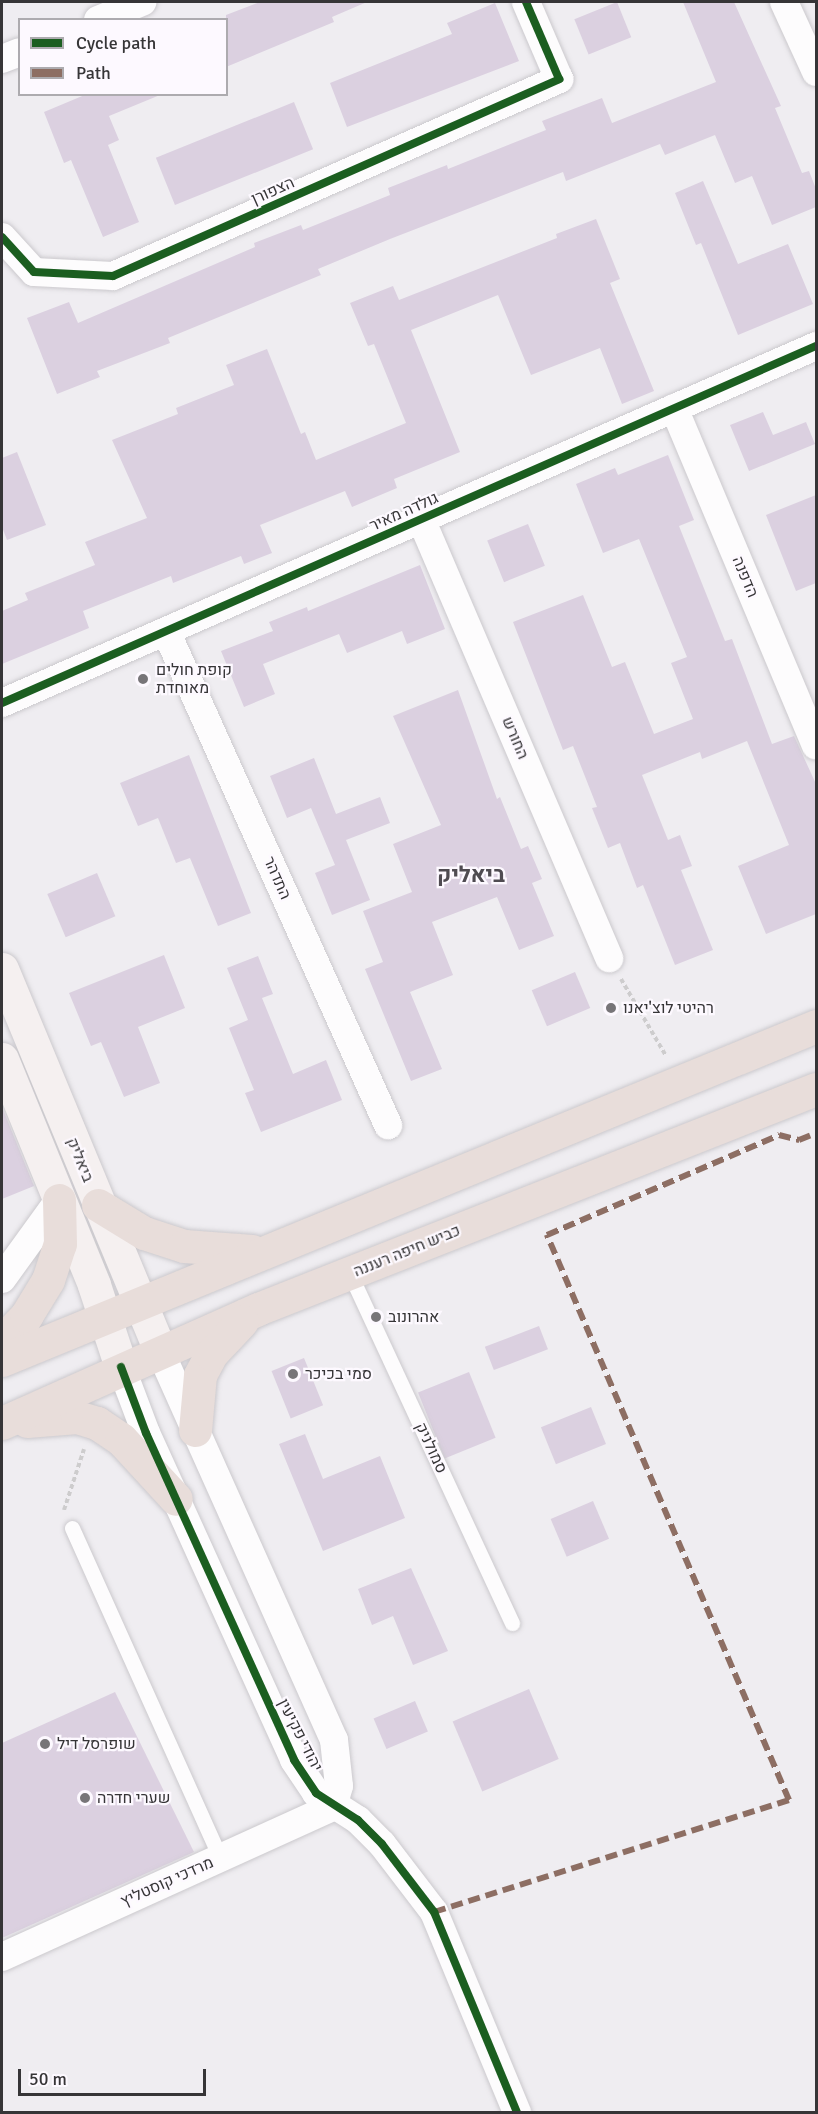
<!DOCTYPE html>
<meta charset="utf-8">
<style>
body{margin:0}
#map{position:relative;width:818px;height:2114px;overflow:hidden;background:#efedf1;font-family:Signika,Heebo,sans-serif}
div>[style]{position:absolute}
.building>*{inset:0;background:#dbd0e0;transform-origin:0 0}
.path>*{height:4px;margin-top:-2px;transform-origin:0;background:repeating-linear-gradient(90deg,#cdcccd 0 4.5px,transparent 0 7.5px)}
.roads{filter:drop-shadow(0 0 2px #cbc9cd) drop-shadow(0 0 2px #cbc9cd)}
.service>*{height:15px;margin:-7.5px;padding:0 7.5px;transform-origin:7.5px;border-radius:7.5px;background:#fdfcfd}
.minor>*{height:28px;margin:-14px;padding:0 14px;transform-origin:14px;border-radius:14px;background:#fdfcfd}
.secondary>*{height:33px;margin:-16.5px;padding:0 16.5px;transform-origin:16.5px;border-radius:16.5px;background:#f5f0f0}
.trunk>*{height:33px;margin:-16.5px;padding:0 16.5px;transform-origin:16.5px;border-radius:16.5px;background:#e8ddda}
.quiet>*{height:6px;margin-top:-3px;transform-origin:0;background:repeating-linear-gradient(90deg,#8d6e63 0 12px,transparent 0 18px)}
.cycleway>*{height:8px;margin:-4px;padding:0 4px;transform-origin:4px;border-radius:4px;background:#1b5e20}
.dots>*{width:16px;height:16px;translate:-50% -50%;box-sizing:border-box;border:3px solid #fdf9ff;border-radius:50%}
span{translate:-50% -50%;white-space:nowrap;text-align:center;line-height:1.15;-webkit-text-stroke:4.5px #fdf9ff;paint-order:stroke}
.street-label{font-size:16px;color:#363537}
.poi-label{font-size:16px;color:#363537}
.left{translate:0 -50%;text-align:left}
.district-label{font-size:22px;color:#4f4b51;font-weight:700}
.frame{position:absolute;inset:0;border:3px solid #363537;pointer-events:none}
.legend{position:absolute;left:18px;top:18px;width:210px;height:78px;box-sizing:border-box;background:#fdf9ff;border:2px solid #adabaf;margin:0;padding:8px 10px;list-style:none;font-size:18px;color:#363537}
.legend li{display:flex;align-items:center;gap:12px;height:30px}
.legend b{width:30px;border:2px solid #adabaf}
.scale{position:absolute;left:18px;top:2069px;width:188px;height:27px;box-sizing:border-box;border:3px solid #363537;border-top:0;padding-left:8px;font-size:18px;line-height:21px;white-space:nowrap;color:#363537;-webkit-text-stroke:4px #fdf9ff;paint-order:stroke}
</style>
<div id="map">
<div class="building">
<i style="clip-path:polygon(260px 2px,367px 2px,332px 17px,334px 22px,226px 67px,226px 15px)"></i>
<i style="left:617px;top:2px;width:38px;height:46px;rotate:68deg"></i>
<i style="clip-path:polygon(683px 2px,734px 2px,781px 106px,775px 108px,802px 173px,809px 171px,816px 189px,816px 207px,772px 225px,752px 176px,735px 183px,715px 135px,665px 155px,660px 144px,566px 181px,563px 172px,390px 239px,318px 269px,321px 275px,168px 338px,170px 343px,97px 371px,100px 377px,57px 394px,27px 318px,69px 302px,78px 323px,255px 247px,254px 243px,301px 225px,303px 230px,390px 195px,388px 188px,447px 165px,448px 169px,546px 130px,542px 121px,602px 98px,612px 123px,716px 82px)"></i>
<i style="clip-path:polygon(495px 3px,519px 61px,347px 127px,330px 83px,452px 34px,447px 23px)"></i>
<i style="clip-path:polygon(87px 94px,160px 95px,109px 116px,119px 140px,108px 145px,139px 222px,103px 237px,71px 160px,64px 163px,44px 112px)"></i>
<i style="left:294px;top:102px;width:51px;height:149px;rotate:68deg"></i>
<i style="clip-path:polygon(703px 181px,738px 264px,788px 244px,813px 304px,738px 335px,701px 243px,696px 245px,675px 193px)"></i>
<i style="clip-path:polygon(596px 219px,620px 279px,610px 283px,654px 391px,622px 404px,600px 348px,531px 375px,498px 295px,411px 330px,460px 452px,394px 479px,397px 488px,352px 507px,345px 491px,260px 525px,272px 553px,244px 564px,241px 556px,173px 583px,171px 576px,83px 611px,89px 628px,2px 664px,2px 611px,28px 600px,25px 593px,95px 565px,85px 542px,147px 518px,112px 440px,178px 414px,176px 408px,234px 385px,226px 365px,267px 349px,301px 434px,305px 432px,316px 460px,406px 423px,374px 344px,368px 346px,350px 303px,393px 286px,399px 300px,557px 238px,556px 234px)"></i>
<i style="clip-path:polygon(763px 412px,773px 435px,806px 422px,815px 444px,749px 471px,730px 425px)"></i>
<i style="clip-path:polygon(17px 452px,46px 525px,7px 540px,2px 527px,2px 458px)"></i>
<i style="clip-path:polygon(668px 455px,694px 520px,679px 526px,725px 641px,732px 639px,772px 744px,794px 736px,816px 784px,816px 914px,766px 934px,738px 866px,789px 845px,747px 741px,702px 759px,700px 752px,642px 775px,668px 840px,680px 835px,692px 866px,681px 870px,713px 950px,675px 965px,643px 885px,637px 888px,620px 843px,608px 848px,592px 808px,597px 807px,573px 746px,563px 750px,513px 622px,583px 595px,612px 667px,625px 662px,654px 734px,693px 719px,671px 663px,687px 657px,639px 539px,603px 553px,576px 484px,615px 468px,618px 475px)"></i>
<i style="clip-path:polygon(816px 495px,816px 583px,796px 591px,766px 515px)"></i>
<i style="left:528px;top:524px;width:45px;height:44px;rotate:68deg"></i>
<i style="clip-path:polygon(420px 565px,445px 629px,407px 644px,402px 631px,347px 653px,339px 634px,263px 664px,275px 694px,244px 707px,221px 651px,273px 631px,269px 622px,307px 607px,308px 611px)"></i>
<i style="clip-path:polygon(458px 690px,497px 799px,500px 797px,521px 849px,528px 846px,542px 879px,532px 883px,554px 936px,519px 950px,497px 897px,432px 922px,453px 975px,410px 992px,442px 1069px,411px 1081px,365px 969px,383px 962px,363px 911px,412px 892px,393px 844px,441px 825px,393px 716px)"></i>
<i style="clip-path:polygon(189px 755px,251px 913px,218px 926px,190px 858px,176px 863px,158px 818px,138px 826px,120px 783px)"></i>
<i style="clip-path:polygon(314px 758px,336px 814px,380px 797px,390px 823px,346px 840px,370px 900px,332px 915px,315px 873px,335px 865px,311px 808px,287px 818px,270px 776px)"></i>
<i style="left:97px;top:873px;width:47px;height:54px;rotate:67deg"></i>
<i style="clip-path:polygon(164px 955px,185px 1008px,138px 1027px,160px 1083px,124px 1097px,101px 1042px,91px 1046px,69px 993px)"></i>
<i style="clip-path:polygon(258px 956px,273px 994px,262px 998px,293px 1074px,326px 1060px,342px 1100px,261px 1132px,245px 1093px,254px 1090px,229px 1028px,248px 1020px,227px 968px)"></i>
<i style="left:575px;top:972px;width:39px;height:47px;rotate:67deg"></i>
<i style="clip-path:polygon(2px 1107px,34px 1186px,2px 1199px)"></i>
<i style="left:539px;top:1326px;width:25px;height:58px;rotate:69deg"></i>
<i style="left:304px;top:1358px;width:51px;height:35px;rotate:68deg"></i>
<i style="left:469px;top:1372px;width:71px;height:55px;rotate:68deg"></i>
<i style="left:591px;top:1407px;width:40px;height:54px;rotate:68deg"></i>
<i style="clip-path:polygon(305px 1434px,323px 1479px,380px 1456px,405px 1518px,323px 1551px,279px 1444px)"></i>
<i style="left:593px;top:1501px;width:41px;height:46px;rotate:67deg"></i>
<i style="clip-path:polygon(411px 1568px,448px 1651px,413px 1665px,393px 1616px,372px 1625px,358px 1589px)"></i>
<i style="left:529px;top:1689px;width:76px;height:83px;rotate:67deg"></i>
<i style="clip-path:polygon(115px 1692px,194px 1852px,2px 1938px,2px 1743px)"></i>
<i style="left:415px;top:1701px;width:33px;height:45px;rotate:67deg"></i>
</div>
<div class="path">
<i style="left:621px;top:979px;width:89px;rotate:59.7deg"></i>
<i style="left:64px;top:1510px;width:64px;rotate:-71.8deg"></i>
</div>
<div class="roads">
<div class="service">
<i style="left:350px;top:1274px;width:385px;rotate:65.1deg"></i>
<i style="left:72px;top:1528px;width:362px;rotate:65.8deg"></i>
</div>
<div class="minor">
<i style="left:784px;top:2px;width:77px;rotate:65.4deg"></i>
<i style="left:98px;top:20px;width:48px;rotate:-22.2deg"></i>
<i style="left:2px;top:59px;width:19px;rotate:-21deg"></i>
<i style="left:2px;top:237px;width:47px;rotate:47.6deg"></i>
<i style="left:34px;top:272px;width:79px;rotate:2.9deg"></i>
<i style="left:113px;top:276px;width:488px;rotate:-23.8deg"></i>
<i style="left:559px;top:79px;width:84px;rotate:-113.2deg"></i>
<i style="left:674px;top:408px;width:366px;rotate:67.2deg"></i>
<i style="left:421px;top:519px;width:478px;rotate:66.8deg"></i>
<i style="left:166px;top:631px;width:542px;rotate:65.8deg"></i>
<i style="left:2px;top:703px;width:889px;rotate:-23.68deg"></i>
<i style="left:2px;top:1279px;width:97px;rotate:-54.2deg"></i>
<i style="left:160px;top:1351px;width:426px;rotate:65.9deg"></i>
<i style="left:334px;top:1740px;width:46px;rotate:83.8deg"></i>
<i style="left:339px;top:1786px;width:22px;rotate:106deg"></i>
<i style="left:121px;top:1367px;width:71px;rotate:69.3deg"></i>
<i style="left:146px;top:1433px;width:359px;rotate:65.6deg"></i>
<i style="left:294px;top:1760px;width:40px;rotate:56deg"></i>
<i style="left:316px;top:1793px;width:50px;rotate:32.7deg"></i>
<i style="left:358px;top:1820px;width:34px;rotate:45deg"></i>
<i style="left:382px;top:1844px;width:86px;rotate:52.6deg"></i>
<i style="left:434px;top:1912px;width:217px;rotate:67.5deg"></i>
<i style="left:2px;top:1957px;width:363px;rotate:-24.4deg"></i>
</div>
<div class="secondary">
<i style="left:2px;top:969px;width:413px;rotate:67.5deg"></i>
<i style="left:2px;top:1059px;width:244px;rotate:67.8deg"></i>
<i style="left:94px;top:1285px;width:86px;rotate:71.8deg"></i>
</div>
<div class="trunk">
<i style="left:98px;top:1205px;width:54px;rotate:31.3deg"></i>
<i style="left:144px;top:1233px;width:42px;rotate:18deg"></i>
<i style="left:184px;top:1246px;width:68px;rotate:4.2deg"></i>
<i style="left:2px;top:1341px;width:35px;rotate:-46deg"></i>
<i style="left:26px;top:1316px;width:42px;rotate:-58.6deg"></i>
<i style="left:48px;top:1280px;width:38px;rotate:-72deg"></i>
<i style="left:60px;top:1244px;width:44px;rotate:-91.3deg"></i>
<i style="left:2px;top:1360px;width:880px;rotate:-22.31deg"></i>
<i style="left:27px;top:1421px;width:50px;rotate:-4.6deg"></i>
<i style="left:77px;top:1417px;width:21px;rotate:17deg"></i>
<i style="left:97px;top:1423px;width:29px;rotate:34deg"></i>
<i style="left:121px;top:1439px;width:81px;rotate:47.5deg"></i>
<i style="left:2px;top:1423px;width:280px;rotate:-24deg"></i>
<i style="left:258px;top:1309px;width:600px;rotate:-21.52deg"></i>
<i style="left:195px;top:1430px;width:55px;rotate:-84.8deg"></i>
<i style="left:200px;top:1375px;width:24px;rotate:-62deg"></i>
<i style="left:211px;top:1354px;width:45px;rotate:-46.8deg"></i>
</div>
</div>
<div class="quiet">
<i style="left:434px;top:1912px;width:372px;rotate:-17.5deg"></i>
<i style="left:789px;top:1800px;width:615px;rotate:-113.19deg"></i>
<i style="left:547px;top:1235px;width:253px;rotate:-23.3deg"></i>
<i style="left:779px;top:1135px;width:21px;rotate:14deg"></i>
<i style="left:799px;top:1140px;width:18px;rotate:-22deg"></i>
</div>
<div class="cycleway">
<i style="left:2px;top:237px;width:47px;rotate:47.6deg"></i>
<i style="left:34px;top:272px;width:79px;rotate:2.9deg"></i>
<i style="left:113px;top:276px;width:488px;rotate:-23.8deg"></i>
<i style="left:559px;top:79px;width:84px;rotate:-113.2deg"></i>
<i style="left:2px;top:703px;width:889px;rotate:-23.68deg"></i>
<i style="left:121px;top:1367px;width:71px;rotate:69.3deg"></i>
<i style="left:146px;top:1433px;width:359px;rotate:65.6deg"></i>
<i style="left:294px;top:1760px;width:40px;rotate:56deg"></i>
<i style="left:316px;top:1793px;width:50px;rotate:32.7deg"></i>
<i style="left:358px;top:1820px;width:34px;rotate:45deg"></i>
<i style="left:382px;top:1844px;width:86px;rotate:52.6deg"></i>
<i style="left:434px;top:1912px;width:217px;rotate:67.5deg"></i>
</div>
<div class="dots">
<i style="left:143px;top:679px;background:#777578"></i>
<i style="left:611px;top:1008px;background:#777578"></i>
<i style="left:376px;top:1317px;background:#777578"></i>
<i style="left:293px;top:1374px;background:#777578"></i>
<i style="left:45px;top:1744px;background:#777578"></i>
<i style="left:85px;top:1798px;background:#777578"></i>
</div>
<div class="street-label">
<span style="left:273px;top:191px;rotate:-24deg">הצפורן</span>
<span style="left:404px;top:512px;rotate:-24deg">גולדה מאיר</span>
<span style="left:745px;top:577px;rotate:67deg">הדפנה</span>
<span style="left:515px;top:738px;rotate:67deg">החורש</span>
<span style="left:277px;top:878px;rotate:66deg">התדהר</span>
<span style="left:80px;top:1160px;rotate:68deg">ביאליק</span>
<span style="left:407px;top:1251px;rotate:-22deg">כביש חיפה רעננה</span>
<span style="left:431px;top:1448px;rotate:65deg">סמולניק</span>
<span style="left:300px;top:1735px;rotate:63deg">יהודי פקיעין</span>
<span style="left:167px;top:1882px;rotate:-24deg">מרדכי קוסטליץ</span>
</div>
<div class="poi-label">
<span class="left" style="left:156px;top:679px">קופת חולים<br>מאוחדת</span>
<span class="left" style="left:623px;top:1008px">רהיטי לוצ'יאנו</span>
<span class="left" style="left:388px;top:1317px">אהרונוב</span>
<span class="left" style="left:305px;top:1374px">סמי בכיכר</span>
<span class="left" style="left:57px;top:1744px">שופרסל דיל</span>
<span class="left" style="left:97px;top:1798px">שערי חדרה</span>
</div>
<div class="district-label">
<span style="left:471px;top:875px">ביאליק</span>
</div>
<div class="frame"></div>
<ul class="legend">
<li><b style="height:8px;background:#1b5e20"></b>Cycle path</li>
<li><b style="height:8px;background:#8d6e63"></b>Path</li>
</ul>
<div class="scale">50 m</div>
</div>
